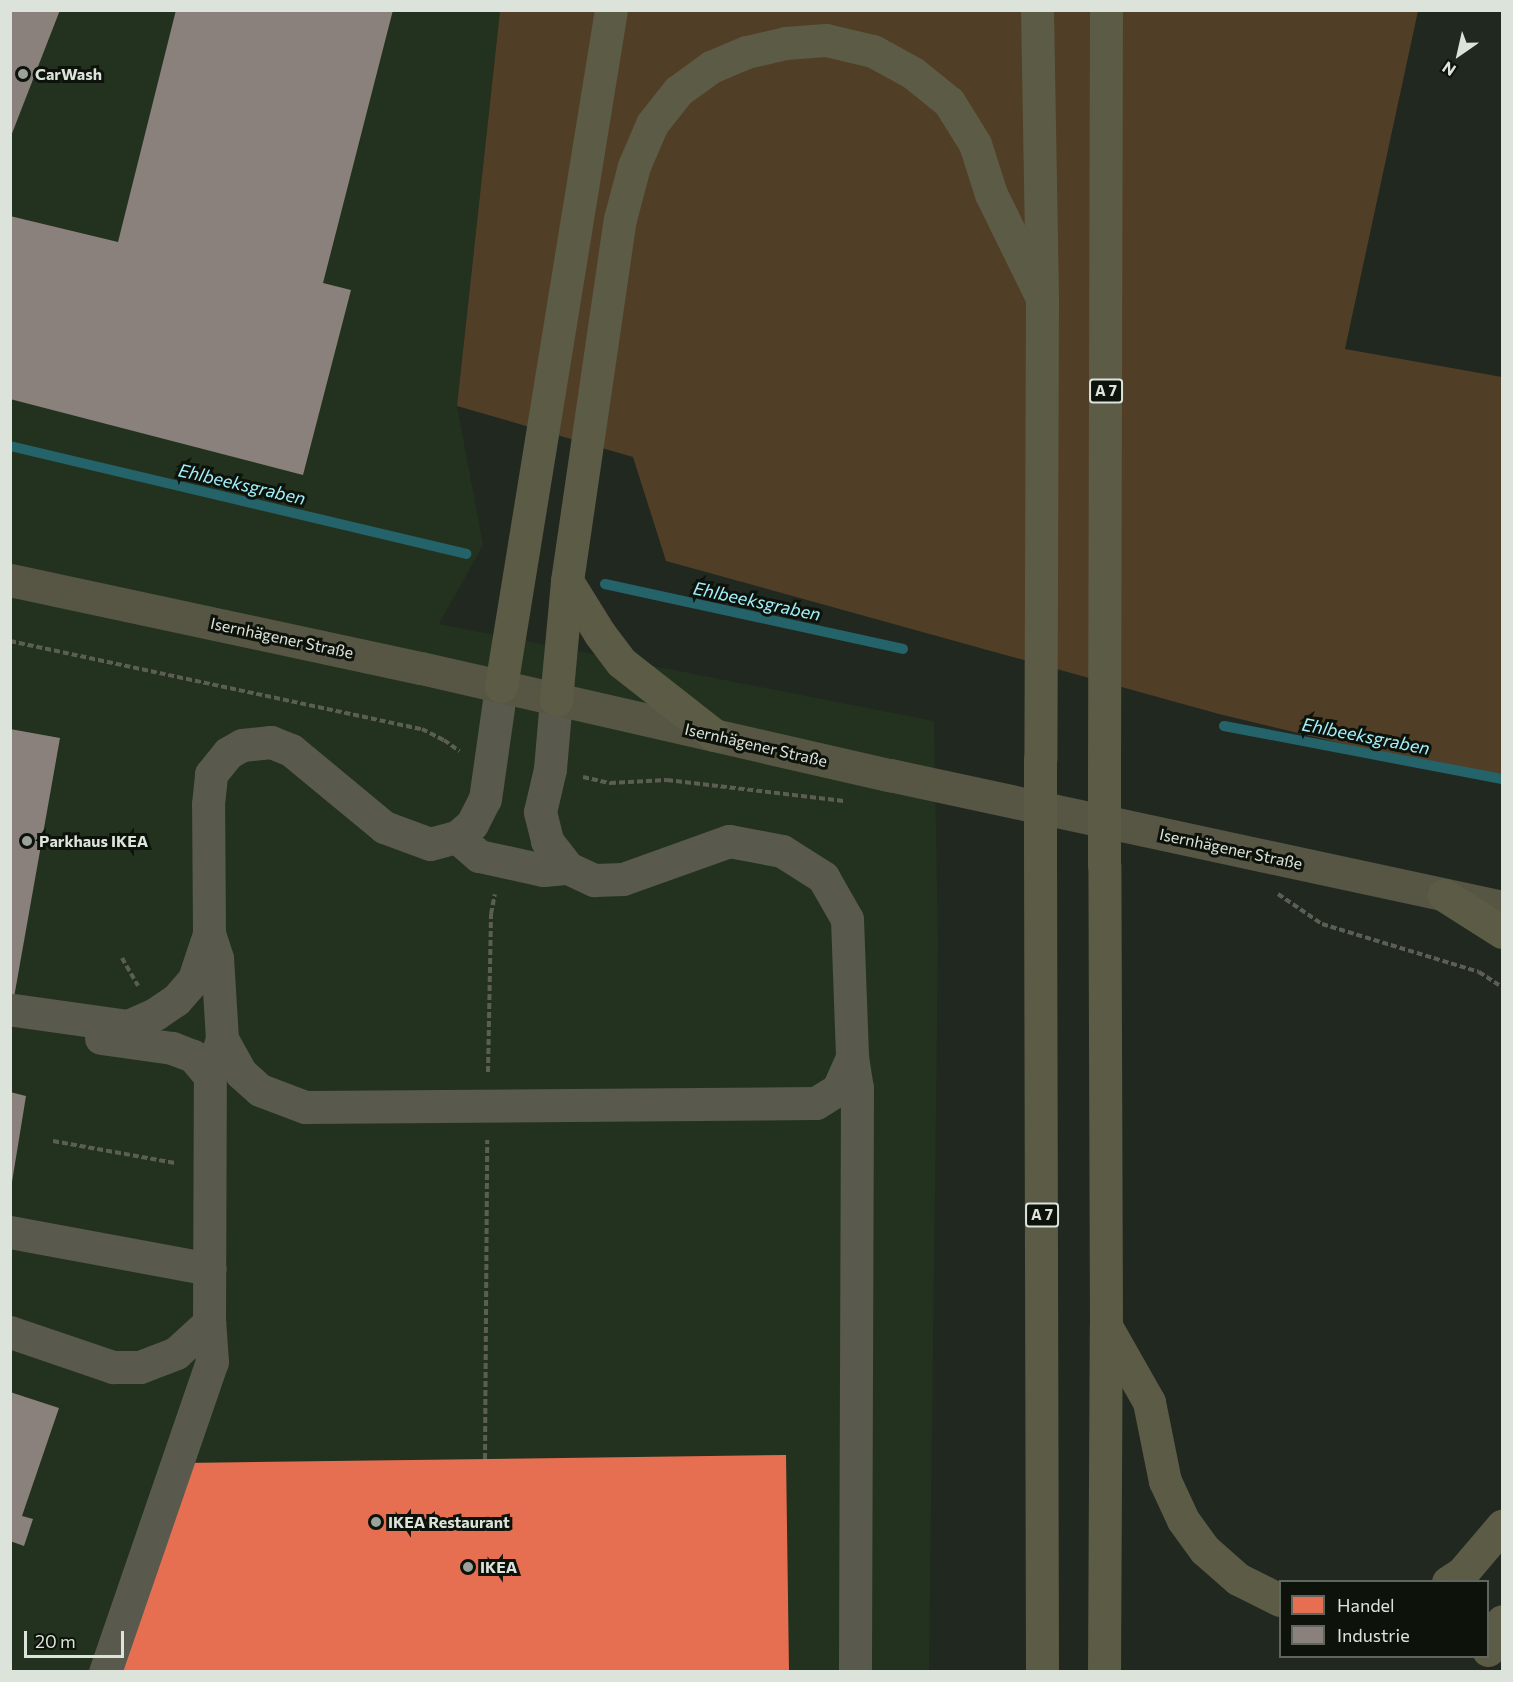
<!DOCTYPE html>
<meta charset="utf-8">
<style>
body{margin:0}
#map{position:relative;width:1513px;height:1682px;overflow:hidden;background:#212820;font-family:Commissioner,sans-serif}
div>[style]{position:absolute}
.built>*{inset:0;background:#23321e}
.green>*{inset:0;background:#513e26}
.shops>*{inset:0;background:#e76f51}
.industry>*{inset:0;background:#8a817c}
.stream>*{height:10px;margin:-5px;padding:0 5px;transform-origin:5px;border-radius:5px;background:#25636b}
.path>*{height:4px;margin-top:-2px;transform-origin:0;background:repeating-linear-gradient(90deg,#5c5e53 0 6px,transparent 0 9px)}
.minor>*{height:33px;margin:-16.5px;padding:0 16.5px;transform-origin:16.5px;border-radius:16.5px;background:#59594d}
.major>*{height:33px;margin:-16.5px;padding:0 16.5px;transform-origin:16.5px;border-radius:16.5px;background:#575644}
.highway>*{height:33px;margin:-16.5px;padding:0 16.5px;transform-origin:16.5px;border-radius:16.5px;background:#5c5b45}
.highway-bridge>*{height:33px;margin:-16.5px;padding:0 16.5px;transform-origin:16.5px;border-radius:16.5px;background:#5c5b45}
.dots>*{width:16px;height:16px;translate:-50% -50%;box-sizing:border-box;border:3px solid #0d120b;border-radius:50%}
span{translate:-50% -50%;white-space:nowrap;text-align:center;line-height:1.15;-webkit-text-stroke:6px #0d120b;paint-order:stroke}
.shield-label span{padding:2px 4px;background:#0d120b;border:2px solid;border-radius:4px;-webkit-text-stroke-width:0}
.shield-label{font-size:15px;color:#dce3da;font-weight:700}
.poi-label{font-size:16px;color:#dce3da;font-weight:700}
.left{translate:0 -50%;text-align:left}
.street-label{font-size:16px;color:#dce3da}
.water-label{font-size:18px;color:#a2f1fd;font-style:italic}
.frame{position:absolute;inset:0;border:12px solid #dce3da;pointer-events:none}
.legend{position:absolute;left:1279px;top:1580px;width:210px;height:78px;box-sizing:border-box;background:#0d120b;border:2px solid #60665e;margin:0;padding:8px 10px;list-style:none;font-size:18px;color:#dce3da}
.legend li{display:flex;align-items:center;gap:12px;height:30px}
.legend b{width:30px;border:2px solid #60665e}
.north{position:absolute;left:1429px;top:24px;width:60px;height:60px;-webkit-text-stroke:4px #0d120b;paint-order:stroke;rotate:214deg;font-size:16px;font-weight:700;line-height:24px;text-align:center;color:#dce3da}
.north::after{content:'';display:block;margin:auto;width:21px;height:27px;background:#dce3da;clip-path:polygon(50% 0,100% 100%,50% 72%,0 100%)}
.scale{position:absolute;left:24px;top:1631px;width:100px;height:27px;box-sizing:border-box;border:3px solid #dce3da;border-top:0;padding-left:8px;font-size:18px;line-height:21px;white-space:nowrap;color:#dce3da;-webkit-text-stroke:4px #0d120b;paint-order:stroke}
</style>
<div id="map">
<div class="built">
<i style="clip-path:polygon(11px 11px,500px 11px,457px 406px,483px 545px,439px 624px,934px 721px,938px 943px,929px 1671px,11px 1672px)"></i>
</div>
<div class="green">
<i style="clip-path:polygon(500px 11px,1418px 11px,1345px 349px,1502px 377px,1502px 782px,1219px 714px,666px 561px,633px 457px,457px 406px)"></i>
</div>
<div class="shops">
<i style="clip-path:polygon(786px 1455px,789px 1672px,112px 1672px,184px 1463px)"></i>
</div>
<div class="industry">
<i style="clip-path:polygon(10px 10px,60px 10px,11px 136px,10px 136px)"></i>
<i style="clip-path:polygon(176px 10px,393px 10px,323px 283px,351px 290px,303px 475px,10px 399px,10px 216px,118px 242px)"></i>
<i style="clip-path:polygon(10px 729px,60px 738px,10px 1020px)"></i>
<i style="clip-path:polygon(10px 1092px,26px 1096px,12px 1182px,10px 1182px)"></i>
<i style="clip-path:polygon(10px 1392px,59px 1408px,22px 1516px,33px 1519px,24px 1546px,10px 1541px)"></i>
</div>
<div class="stream">
<i style="left:10px;top:446px;width:469px;rotate:13.3deg"></i>
<i style="left:605px;top:584px;width:305px;rotate:12.3deg"></i>
<i style="left:1224px;top:726px;width:283px;rotate:10.8deg"></i>
</div>
<div class="path">
<i style="left:10px;top:641px;width:421px;rotate:12.1deg"></i>
<i style="left:422px;top:729px;width:25px;rotate:27deg"></i>
<i style="left:444px;top:740px;width:19px;rotate:36deg"></i>
<i style="left:583px;top:777px;width:28px;rotate:13deg"></i>
<i style="left:610px;top:783px;width:57px;rotate:-3deg"></i>
<i style="left:667px;top:780px;width:178px;rotate:6.8deg"></i>
<i style="left:1278px;top:894px;width:53px;rotate:34.3deg"></i>
<i style="left:1322px;top:924px;width:164px;rotate:17deg"></i>
<i style="left:1479px;top:972px;width:27px;rotate:33deg"></i>
<i style="left:122px;top:958px;width:32px;rotate:60deg"></i>
<i style="left:488px;top:1072px;width:158px;rotate:-88.9deg"></i>
<i style="left:491px;top:914px;width:20px;rotate:-79deg"></i>
<i style="left:53px;top:1141px;width:124px;rotate:10.2deg"></i>
<i style="left:485px;top:1459px;width:319px;rotate:-89.6deg"></i>
</div>
<div class="minor">
<i style="left:556px;top:700px;width:69px;rotate:95deg"></i>
<i style="left:550px;top:769px;width:44px;rotate:103.1deg"></i>
<i style="left:540px;top:812px;width:30px;rotate:76deg"></i>
<i style="left:547px;top:841px;width:34px;rotate:52deg"></i>
<i style="left:568px;top:868px;width:29px;rotate:25deg"></i>
<i style="left:594px;top:880px;width:29px;rotate:-2deg"></i>
<i style="left:623px;top:879px;width:113px;rotate:-19.7deg"></i>
<i style="left:729px;top:841px;width:54px;rotate:10.7deg"></i>
<i style="left:782px;top:851px;width:49px;rotate:32.4deg"></i>
<i style="left:823px;top:877px;width:48px;rotate:60.3deg"></i>
<i style="left:847px;top:919px;width:138px;rotate:87.9deg"></i>
<i style="left:852px;top:1057px;width:31px;rotate:81deg"></i>
<i style="left:857px;top:1088px;width:584px;rotate:90.2deg"></i>
<i style="left:457px;top:837px;width:29px;rotate:41deg"></i>
<i style="left:479px;top:856px;width:66px;rotate:12.3deg"></i>
<i style="left:543px;top:870px;width:25px;rotate:-5deg"></i>
<i style="left:14px;top:1010px;width:115px;rotate:8deg"></i>
<i style="left:128px;top:1026px;width:30px;rotate:-24deg"></i>
<i style="left:155px;top:1014px;width:25px;rotate:-34deg"></i>
<i style="left:176px;top:1000px;width:28px;rotate:-49deg"></i>
<i style="left:194px;top:979px;width:47px;rotate:-71.6deg"></i>
<i style="left:101px;top:1038px;width:72px;rotate:8deg"></i>
<i style="left:172px;top:1048px;width:22px;rotate:21deg"></i>
<i style="left:193px;top:1056px;width:26px;rotate:50deg"></i>
<i style="left:222px;top:1039px;width:39px;rotate:61deg"></i>
<i style="left:241px;top:1073px;width:25px;rotate:42deg"></i>
<i style="left:260px;top:1090px;width:48px;rotate:20.7deg"></i>
<i style="left:305px;top:1107px;width:511px;rotate:-0.45deg"></i>
<i style="left:816px;top:1103px;width:26px;rotate:-32deg"></i>
<i style="left:838px;top:1089px;width:35px;rotate:-66deg"></i>
<i style="left:10px;top:1232px;width:203px;rotate:10.5deg"></i>
<i style="left:10px;top:1332px;width:109px;rotate:18.8deg"></i>
<i style="left:113px;top:1367px;width:27px"></i>
<i style="left:140px;top:1367px;width:39px;rotate:-21deg"></i>
<i style="left:176px;top:1353px;width:45px;rotate:-42.3deg"></i>
<i style="left:105px;top:1672px;width:328px;rotate:-71deg"></i>
<i style="left:212px;top:1362px;width:39px;rotate:-94deg"></i>
<i style="left:209px;top:1323px;width:247px;rotate:-89.8deg"></i>
<i style="left:210px;top:1076px;width:39px;rotate:-72deg"></i>
<i style="left:222px;top:1039px;width:81px;rotate:-93.5deg"></i>
<i style="left:217px;top:958px;width:25px;rotate:-108deg"></i>
<i style="left:209px;top:934px;width:130px;rotate:-90.4deg"></i>
<i style="left:208px;top:804px;width:30px;rotate:-84deg"></i>
<i style="left:211px;top:774px;width:27px;rotate:-51deg"></i>
<i style="left:228px;top:753px;width:16px;rotate:-30deg"></i>
<i style="left:242px;top:745px;width:29px;rotate:-6deg"></i>
<i style="left:271px;top:742px;width:22px;rotate:22deg"></i>
<i style="left:291px;top:750px;width:121px;rotate:39.6deg"></i>
<i style="left:384px;top:827px;width:49px;rotate:20.3deg"></i>
<i style="left:430px;top:844px;width:28px;rotate:-15deg"></i>
<i style="left:457px;top:837px;width:20px;rotate:-41deg"></i>
<i style="left:472px;top:824px;width:28px;rotate:-63deg"></i>
<i style="left:485px;top:799px;width:114px;rotate:-81.9deg"></i>
</div>
<div class="major">
<i style="left:10px;top:580px;width:420px;rotate:12.1deg"></i>
<i style="left:421px;top:668px;width:481px;rotate:12.9deg"></i>
<i style="left:890px;top:775px;width:626px;rotate:12.17deg"></i>
</div>
<div class="highway">
<i style="left:1037px;top:10px;width:288px;rotate:89deg"></i>
<i style="left:1042px;top:298px;width:461px;rotate:90.2deg"></i>
<i style="left:567px;top:581px;width:62px;rotate:58.1deg"></i>
<i style="left:600px;top:634px;width:35px;rotate:53deg"></i>
<i style="left:621px;top:662px;width:118px;rotate:38.1deg"></i>
<i style="left:501px;top:686px;width:685px;rotate:-80.76deg"></i>
<i style="left:556px;top:700px;width:120px;rotate:-84.7deg"></i>
<i style="left:567px;top:581px;width:366px;rotate:-81.7deg"></i>
<i style="left:620px;top:219px;width:55px;rotate:-75.2deg"></i>
<i style="left:634px;top:166px;width:46px;rotate:-66.8deg"></i>
<i style="left:652px;top:124px;width:42px;rotate:-51.8deg"></i>
<i style="left:678px;top:91px;width:41px;rotate:-36deg"></i>
<i style="left:711px;top:67px;width:39px;rotate:-23deg"></i>
<i style="left:747px;top:52px;width:39px;rotate:-13deg"></i>
<i style="left:785px;top:43px;width:41px;rotate:-4.2deg"></i>
<i style="left:826px;top:40px;width:48px;rotate:13.2deg"></i>
<i style="left:873px;top:51px;width:46px;rotate:28.8deg"></i>
<i style="left:913px;top:73px;width:46px;rotate:38.9deg"></i>
<i style="left:949px;top:102px;width:49px;rotate:58.2deg"></i>
<i style="left:975px;top:144px;width:52px;rotate:72.3deg"></i>
<i style="left:991px;top:194px;width:116px;rotate:63.9deg"></i>
<i style="left:1104px;top:771px;width:761px;rotate:-89.85deg"></i>
<i style="left:1040px;top:852px;width:820px;rotate:89.86deg"></i>
<i style="left:1444px;top:895px;width:69px;rotate:32.5deg"></i>
<i style="left:1107px;top:1328px;width:85px;rotate:60.4deg"></i>
<i style="left:1149px;top:1402px;width:81px;rotate:78.6deg"></i>
<i style="left:1165px;top:1481px;width:43px;rotate:65.2deg"></i>
<i style="left:1183px;top:1520px;width:37px;rotate:54deg"></i>
<i style="left:1205px;top:1550px;width:44px;rotate:41.3deg"></i>
<i style="left:1238px;top:1579px;width:47px;rotate:26.6deg"></i>
<i style="left:1448px;top:1582px;width:17px;rotate:-33deg"></i>
<i style="left:1462px;top:1573px;width:62px;rotate:-49.6deg"></i>
<i style="left:1488px;top:1650px;width:32px;rotate:-64deg"></i>
<i style="left:1104px;top:1672px;width:346px;rotate:-89.7deg"></i>
<i style="left:1106px;top:1326px;width:461px;rotate:-90.2deg"></i>
</div>
<div class="highway-bridge">
<i style="left:1104px;top:771px;width:94px;rotate:90deg"></i>
<i style="left:1040px;top:852px;width:93px;rotate:-90deg"></i>
</div>
<div class="dots">
<i style="left:23px;top:74px;background:#9ba299"></i>
<i style="left:27px;top:841px;background:#9ba299"></i>
<i style="left:376px;top:1522px;background:#9ba299"></i>
<i style="left:468px;top:1567px;background:#9ba299"></i>
</div>
<div class="shield-label">
<span style="left:1106px;top:391px">A 7</span>
<span style="left:1042px;top:1215px">A 7</span>
</div>
<div class="poi-label">
<span class="left" style="left:35px;top:74px">CarWash</span>
<span class="left" style="left:39px;top:841px">Parkhaus IKEA</span>
<span class="left" style="left:388px;top:1522px">IKEA Restaurant</span>
<span class="left" style="left:480px;top:1567px">IKEA</span>
</div>
<div class="street-label">
<span style="left:282px;top:638px;rotate:12deg">Isernhägener Straße</span>
<span style="left:756px;top:745px;rotate:13deg">Isernhägener Straße</span>
<span style="left:1231px;top:849px;rotate:12deg">Isernhägener Straße</span>
</div>
<div class="water-label">
<span style="left:242px;top:484px;rotate:13deg">Ehlbeeksgraben</span>
<span style="left:757px;top:601px;rotate:12deg">Ehlbeeksgraben</span>
<span style="left:1366px;top:736px;rotate:11deg">Ehlbeeksgraben</span>
</div>
<div class="frame"></div>
<ul class="legend">
<li><b style="height:16px;background:#e76f51"></b>Handel</li>
<li><b style="height:16px;background:#8a817c"></b>Industrie</li>
</ul>
<div class="north">N</div>
<div class="scale">20 m</div>
</div>
